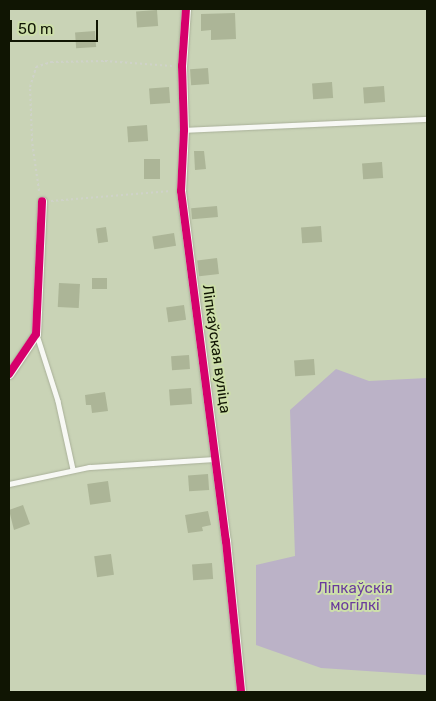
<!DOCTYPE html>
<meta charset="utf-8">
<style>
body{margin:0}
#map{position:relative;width:436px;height:701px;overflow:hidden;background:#c9d3b6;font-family:Rubik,sans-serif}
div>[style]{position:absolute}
.green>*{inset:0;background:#bbb2c7}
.building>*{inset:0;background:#acb597;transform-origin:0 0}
.path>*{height:2px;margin-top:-1px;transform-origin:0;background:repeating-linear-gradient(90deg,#cfd2c9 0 2.5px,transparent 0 5px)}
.roads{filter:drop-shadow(0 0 1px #a9b099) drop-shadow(0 0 1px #a9b099)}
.service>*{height:4.5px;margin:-2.25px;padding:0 2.25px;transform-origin:2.25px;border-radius:2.25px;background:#f7f8f4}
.minor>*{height:9px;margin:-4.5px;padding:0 4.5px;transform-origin:4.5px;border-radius:4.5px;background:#f7f8f4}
.cycleway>*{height:8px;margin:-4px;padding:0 4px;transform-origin:4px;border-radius:4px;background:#d6006c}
span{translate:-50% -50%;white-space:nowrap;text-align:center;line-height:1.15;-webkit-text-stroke:4px #cddfaa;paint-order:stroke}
.street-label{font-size:15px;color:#101503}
.park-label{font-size:15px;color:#6a3b9d}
.frame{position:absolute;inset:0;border:10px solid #101503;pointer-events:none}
.scale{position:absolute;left:10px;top:20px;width:88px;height:22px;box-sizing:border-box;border:2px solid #101503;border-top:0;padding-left:6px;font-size:15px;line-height:18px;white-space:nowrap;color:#101503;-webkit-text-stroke:4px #cddfaa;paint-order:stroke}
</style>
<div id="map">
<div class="green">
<i style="clip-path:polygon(336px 369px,369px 381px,427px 378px,427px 675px,321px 668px,256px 645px,256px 565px,295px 556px,290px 410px)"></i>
</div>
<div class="building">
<i style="left:157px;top:10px;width:16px;height:21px;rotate:86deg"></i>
<i style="clip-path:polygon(235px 13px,236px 39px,211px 40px,211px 30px,201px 31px,201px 14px)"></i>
<i style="left:95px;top:31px;width:16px;height:20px;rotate:86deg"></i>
<i style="left:208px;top:68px;width:16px;height:18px;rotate:86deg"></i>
<i style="left:332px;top:82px;width:16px;height:20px;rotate:86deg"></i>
<i style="left:384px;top:86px;width:16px;height:21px;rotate:86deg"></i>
<i style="left:169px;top:87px;width:16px;height:20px;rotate:86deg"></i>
<i style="left:147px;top:125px;width:16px;height:20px;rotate:86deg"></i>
<i style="clip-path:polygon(194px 151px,204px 151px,206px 169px,195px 170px)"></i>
<i style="left:160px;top:159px;width:20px;height:16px;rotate:90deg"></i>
<i style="left:382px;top:162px;width:16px;height:20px;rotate:86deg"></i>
<i style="left:217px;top:206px;width:11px;height:26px;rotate:85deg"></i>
<i style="left:321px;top:226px;width:16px;height:20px;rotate:86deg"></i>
<i style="left:106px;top:227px;width:15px;height:10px;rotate:82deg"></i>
<i style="left:174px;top:233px;width:13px;height:22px;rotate:81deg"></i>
<i style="left:217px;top:258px;width:16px;height:20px;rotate:83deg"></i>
<i style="left:92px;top:278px;width:15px;height:11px"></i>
<i style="left:59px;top:283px;width:21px;height:24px;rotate:3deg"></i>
<i style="left:184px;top:305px;width:15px;height:18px;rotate:82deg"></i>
<i style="left:189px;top:355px;width:14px;height:18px;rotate:86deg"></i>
<i style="left:314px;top:359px;width:16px;height:20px;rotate:86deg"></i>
<i style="left:191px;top:388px;width:16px;height:22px;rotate:86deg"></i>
<i style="clip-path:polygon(105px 392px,108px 411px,92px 413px,91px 405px,86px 405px,85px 395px)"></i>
<i style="left:208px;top:474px;width:16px;height:20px;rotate:86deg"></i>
<i style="left:108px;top:481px;width:21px;height:21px;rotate:82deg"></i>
<i style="clip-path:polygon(23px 505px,30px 524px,14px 530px,9px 510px)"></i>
<i style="clip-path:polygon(208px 511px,211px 525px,202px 527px,203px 531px,188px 533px,185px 515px)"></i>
<i style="left:111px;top:554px;width:21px;height:17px;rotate:82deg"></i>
<i style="left:212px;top:563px;width:16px;height:20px;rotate:86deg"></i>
</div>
<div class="path">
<i style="left:39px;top:191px;width:50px;rotate:-98deg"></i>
<i style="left:32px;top:141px;width:54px;rotate:-92.1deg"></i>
<i style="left:30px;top:87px;width:21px;rotate:-73deg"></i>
<i style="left:36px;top:67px;width:16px;rotate:-18deg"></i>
<i style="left:51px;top:62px;width:54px;rotate:-1.1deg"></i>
<i style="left:105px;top:61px;width:67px;rotate:4.3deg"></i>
<i style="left:51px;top:201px;width:120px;rotate:-4.8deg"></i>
</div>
<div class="roads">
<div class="service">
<i style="left:184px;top:130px;width:243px;rotate:-2.6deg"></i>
<i style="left:37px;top:335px;width:69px;rotate:72.3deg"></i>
<i style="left:58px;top:401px;width:70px;rotate:77.6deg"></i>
<i style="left:9px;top:484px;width:82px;rotate:-12deg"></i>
<i style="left:89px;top:467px;width:127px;rotate:-3.6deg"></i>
</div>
<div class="minor">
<i style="left:186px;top:9px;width:57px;rotate:94deg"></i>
<i style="left:182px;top:66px;width:64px;rotate:88.2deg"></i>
<i style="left:184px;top:130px;width:61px;rotate:92.8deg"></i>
<i style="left:181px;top:191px;width:353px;rotate:82.7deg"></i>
<i style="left:226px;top:541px;width:152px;rotate:84.3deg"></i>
<i style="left:9px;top:374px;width:48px;rotate:-56deg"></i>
<i style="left:36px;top:334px;width:133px;rotate:-87.4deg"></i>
</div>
</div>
<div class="cycleway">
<i style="left:186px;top:9px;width:57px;rotate:94deg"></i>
<i style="left:182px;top:66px;width:64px;rotate:88.2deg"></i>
<i style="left:184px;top:130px;width:61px;rotate:92.8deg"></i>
<i style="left:181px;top:191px;width:353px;rotate:82.7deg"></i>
<i style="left:226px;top:541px;width:152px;rotate:84.3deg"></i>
<i style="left:9px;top:374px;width:48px;rotate:-56deg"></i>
<i style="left:36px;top:334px;width:133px;rotate:-87.4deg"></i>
</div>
<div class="street-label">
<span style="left:216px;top:349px;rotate:82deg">Ліпкаўская вуліца</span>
</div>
<div class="park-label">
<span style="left:355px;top:597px">Ліпкаўскія<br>могілкі</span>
</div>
<div class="frame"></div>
<div class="scale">50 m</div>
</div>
